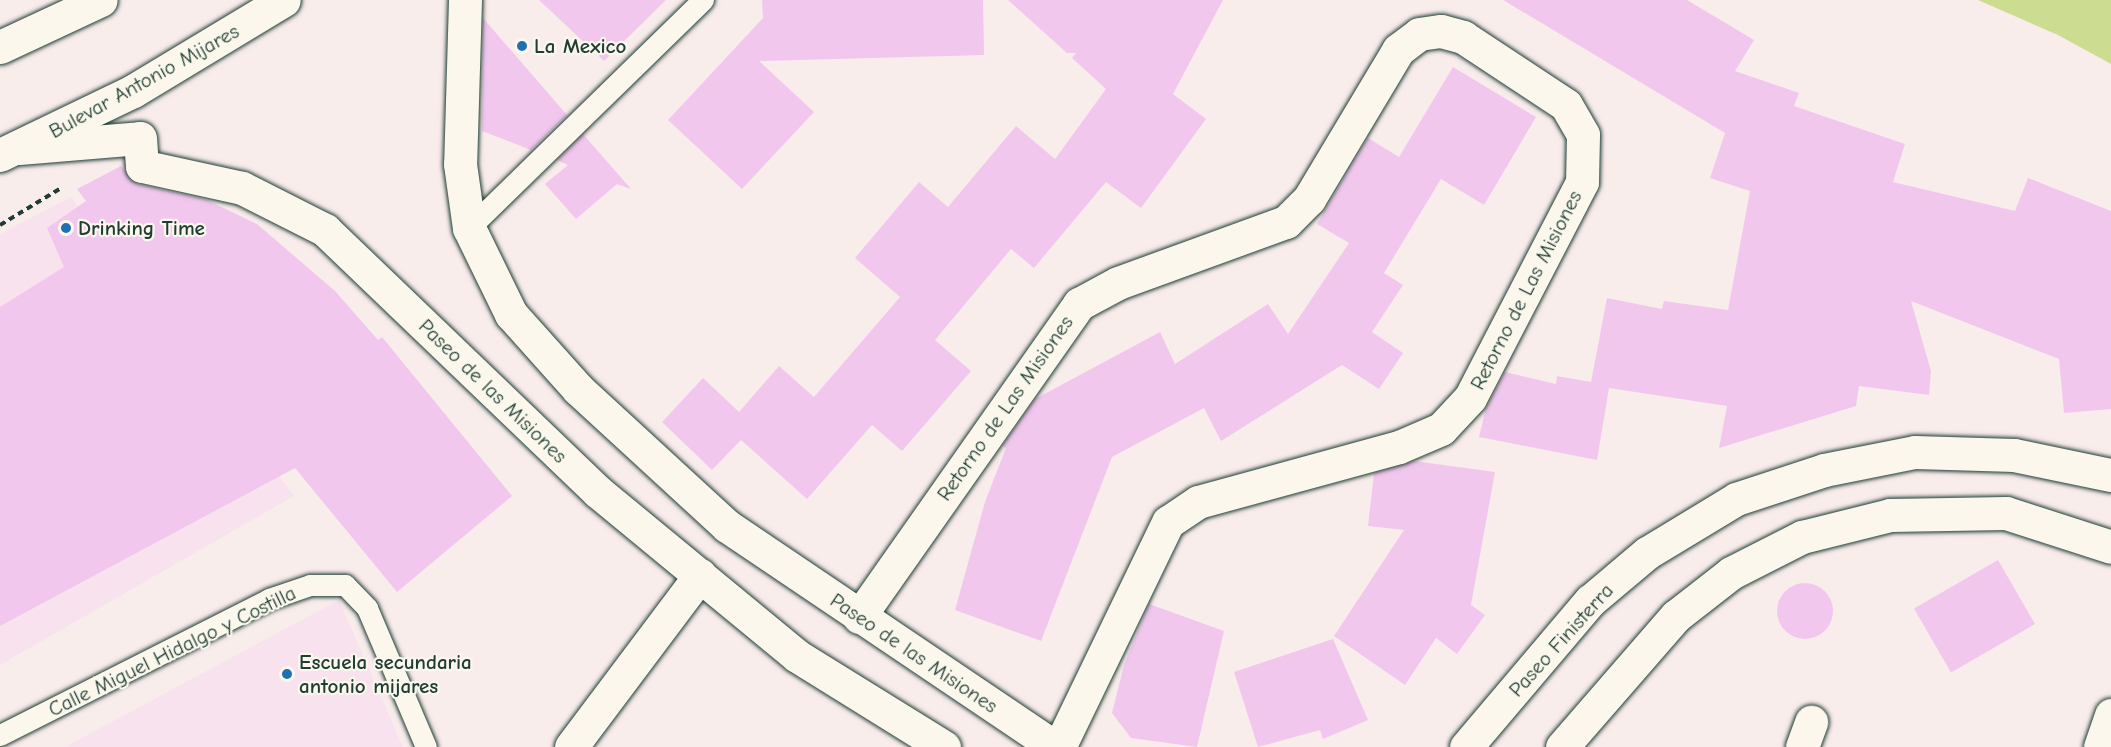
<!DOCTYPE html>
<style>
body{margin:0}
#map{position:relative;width:2111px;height:747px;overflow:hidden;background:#f9edec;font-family:"Comic Neue",sans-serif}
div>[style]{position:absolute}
.built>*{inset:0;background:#f7e2ed}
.green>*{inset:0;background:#ccdc90}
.building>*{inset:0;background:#f2c7ee;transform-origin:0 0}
.round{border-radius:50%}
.path>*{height:4px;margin-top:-2px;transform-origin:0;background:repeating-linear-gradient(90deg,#1f3d34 0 6px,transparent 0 10.5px)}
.roads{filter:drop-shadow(0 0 2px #1f3d34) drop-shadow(0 0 2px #1f3d34)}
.service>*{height:21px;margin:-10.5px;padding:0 10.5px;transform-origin:10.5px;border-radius:10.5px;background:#fbf7ec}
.minor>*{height:33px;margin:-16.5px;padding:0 16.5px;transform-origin:16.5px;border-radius:16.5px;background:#fbf7ec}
.secondary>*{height:33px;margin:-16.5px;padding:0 16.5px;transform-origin:16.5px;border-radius:16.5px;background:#fbf7ec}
.dots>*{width:16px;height:16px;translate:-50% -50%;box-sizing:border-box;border:3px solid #fbf7ec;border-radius:50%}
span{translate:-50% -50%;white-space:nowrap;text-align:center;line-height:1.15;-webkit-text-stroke:4.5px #fbf7ec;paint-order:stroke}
.poi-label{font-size:21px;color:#1f3d34;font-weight:700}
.left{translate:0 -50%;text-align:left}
.street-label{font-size:21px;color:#1f3d34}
</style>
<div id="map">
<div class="built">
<i style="clip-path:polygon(71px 197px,294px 496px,0 665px,0 234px)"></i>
<i style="clip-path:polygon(339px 600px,403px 747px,65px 747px)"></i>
</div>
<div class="green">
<i style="clip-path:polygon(1978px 0,2111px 0,2111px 64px,2058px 35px)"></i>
</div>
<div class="building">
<i style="clip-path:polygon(539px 0,666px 0,604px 61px)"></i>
<i style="clip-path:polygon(762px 0,983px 0,984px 55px,759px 61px,814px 112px,742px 189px,668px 120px,763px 18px)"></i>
<i style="clip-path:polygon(1008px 0,1223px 0,1173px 94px,1206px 119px,1141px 208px,1106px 182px,1034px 268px,1011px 249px,935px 340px,971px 371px,902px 451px,872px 425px,807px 499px,741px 440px,712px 470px,662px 422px,703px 378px,739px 412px,779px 366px,814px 397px,900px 297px,855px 258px,919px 182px,948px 207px,1016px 126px,1055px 159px,1106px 89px,1072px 58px,1076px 53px,1067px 53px)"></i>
<i style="clip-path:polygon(1503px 0,1687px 0,1754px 40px,1735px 71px,1799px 93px,1794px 106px,1905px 144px,1893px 182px,2015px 211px,2028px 178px,2111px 211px,2111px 409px,2064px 413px,2059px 359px,1911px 301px,1931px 371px,1929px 395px,1859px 386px,1856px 406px,1719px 448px,1727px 406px,1609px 388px,1597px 460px,1479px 437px,1486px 408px,1505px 372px,1556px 384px,1557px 376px,1591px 382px,1607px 298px,1662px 309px,1664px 301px,1728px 310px,1750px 191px,1710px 178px,1725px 133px)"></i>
<i style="clip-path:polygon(483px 18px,567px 115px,531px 150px,482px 131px)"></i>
<i style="clip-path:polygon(1453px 67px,1536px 117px,1484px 205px,1441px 179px,1384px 273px,1403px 285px,1372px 332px,1403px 353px,1379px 389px,1342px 365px,1221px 441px,1204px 408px,1112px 457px,1041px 641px,955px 610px,985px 502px,1006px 448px,1002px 446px,1035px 399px,1160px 332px,1175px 364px,1268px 304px,1288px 334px,1349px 243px,1317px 224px,1368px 138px,1399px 157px)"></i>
<i style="clip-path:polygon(583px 134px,631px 189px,617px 184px,576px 219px,545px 184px,568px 165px,557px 160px)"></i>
<i style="clip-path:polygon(121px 166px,137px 184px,207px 200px,257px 224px,335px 291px,378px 340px,382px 337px,512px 496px,397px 592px,295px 468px,0 626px,0 307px,64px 267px,47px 228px,86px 201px,77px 189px)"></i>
<i style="clip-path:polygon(1414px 461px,1495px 472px,1471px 605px,1485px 615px,1457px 654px,1436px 638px,1405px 685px,1334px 636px,1404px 530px,1368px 526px,1374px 473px)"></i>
<i style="left:1998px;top:560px;width:74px;height:97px;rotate:60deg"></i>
<i class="round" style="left:1777px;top:583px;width:56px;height:56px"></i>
<i style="clip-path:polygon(1149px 604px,1224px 631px,1197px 747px,1131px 738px,1112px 713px,1124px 665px)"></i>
<i style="clip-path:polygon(1333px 639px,1368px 720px,1323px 739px,1320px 730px,1258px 747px,1234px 672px)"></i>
</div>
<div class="path">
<i style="left:0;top:225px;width:71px;rotate:-31.2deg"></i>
</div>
<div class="roads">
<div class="service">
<i style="left:469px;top:228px;width:327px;rotate:-44.3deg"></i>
<i style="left:0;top:735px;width:301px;rotate:-26.8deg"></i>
<i style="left:269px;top:599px;width:43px;rotate:-18.9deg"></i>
<i style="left:310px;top:585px;width:35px"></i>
<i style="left:345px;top:585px;width:32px;rotate:46deg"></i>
<i style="left:367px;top:608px;width:151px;rotate:67deg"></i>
</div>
<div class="minor">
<i style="left:465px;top:0;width:164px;rotate:91.7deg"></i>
<i style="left:460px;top:164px;width:65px;rotate:82deg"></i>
<i style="left:469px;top:228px;width:96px;rotate:64deg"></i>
<i style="left:511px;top:314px;width:101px;rotate:48.2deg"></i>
<i style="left:578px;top:389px;width:202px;rotate:42.6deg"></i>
<i style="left:727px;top:526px;width:396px;rotate:34deg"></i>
<i style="left:19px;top:148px;width:121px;rotate:-4.7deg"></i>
<i style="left:140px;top:138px;width:28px;rotate:86deg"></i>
<i style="left:142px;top:166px;width:102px;rotate:12.4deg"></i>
<i style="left:242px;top:188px;width:93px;rotate:26.8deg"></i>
<i style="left:325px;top:230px;width:377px;rotate:43.8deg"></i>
<i style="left:597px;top:491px;width:259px;rotate:39.5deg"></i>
<i style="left:797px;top:656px;width:173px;rotate:31.8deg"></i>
<i style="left:859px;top:617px;width:383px;rotate:-54.9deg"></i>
<i style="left:1079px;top:304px;width:44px;rotate:-28.3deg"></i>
<i style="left:1118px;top:283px;width:179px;rotate:-20deg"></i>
<i style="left:1286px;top:222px;width:33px;rotate:-45deg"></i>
<i style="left:1309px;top:199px;width:174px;rotate:-59.1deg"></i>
<i style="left:1398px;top:50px;width:26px;rotate:-37deg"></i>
<i style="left:1419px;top:34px;width:22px;rotate:-8deg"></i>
<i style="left:1441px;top:31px;width:23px;rotate:15deg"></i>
<i style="left:1463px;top:37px;width:123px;rotate:33.4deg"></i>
<i style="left:1566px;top:105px;width:34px;rotate:60deg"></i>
<i style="left:1583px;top:135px;width:47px;rotate:91.2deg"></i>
<i style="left:1582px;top:182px;width:243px;rotate:117.4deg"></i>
<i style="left:1470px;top:398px;width:42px;rotate:133.1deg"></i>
<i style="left:1441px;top:429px;width:46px;rotate:156.8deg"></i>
<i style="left:1399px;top:447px;width:208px;rotate:164.7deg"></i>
<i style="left:1198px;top:502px;width:36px;rotate:146deg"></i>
<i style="left:1168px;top:522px;width:250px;rotate:115.8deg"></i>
<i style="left:571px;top:747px;width:215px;rotate:-53.1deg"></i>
<i style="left:1466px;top:747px;width:192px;rotate:-49.7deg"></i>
<i style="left:1590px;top:601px;width:75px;rotate:-40.1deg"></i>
<i style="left:1647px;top:553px;width:104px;rotate:-31.2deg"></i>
<i style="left:1736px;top:499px;width:93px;rotate:-18.2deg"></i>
<i style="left:1824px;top:470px;width:93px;rotate:-11.2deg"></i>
<i style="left:1915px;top:452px;width:99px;rotate:1.7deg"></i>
<i style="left:2014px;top:455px;width:99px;rotate:11.7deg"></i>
<i style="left:1562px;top:747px;width:174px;rotate:-49deg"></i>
<i style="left:1676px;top:616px;width:70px;rotate:-38deg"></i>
<i style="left:1731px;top:573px;width:80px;rotate:-26.9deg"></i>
<i style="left:1802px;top:537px;width:91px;rotate:-14deg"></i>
<i style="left:1890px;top:515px;width:116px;rotate:-1deg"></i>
<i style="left:2006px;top:513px;width:110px;rotate:17.9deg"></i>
<i style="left:1802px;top:747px;width:27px;rotate:-70deg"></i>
<i style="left:2100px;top:747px;width:34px;rotate:-71deg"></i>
</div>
<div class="secondary">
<i style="left:0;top:47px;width:111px;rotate:-25deg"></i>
<i style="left:0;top:155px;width:148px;rotate:-25.7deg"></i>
<i style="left:133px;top:91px;width:176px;rotate:-31.1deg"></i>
</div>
</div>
<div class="dots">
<i style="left:522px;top:46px;background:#1f6fb2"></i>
<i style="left:66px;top:228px;background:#1f6fb2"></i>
<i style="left:287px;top:674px;background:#1f6fb2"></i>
</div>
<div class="poi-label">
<span class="left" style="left:534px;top:46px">La Mexico</span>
<span class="left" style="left:78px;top:228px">Drinking Time</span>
<span class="left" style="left:299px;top:674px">Escuela secundaria<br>antonio mijares</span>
</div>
<div class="street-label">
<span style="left:144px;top:81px;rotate:-29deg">Bulevar Antonio Mijares</span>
<span style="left:1526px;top:290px;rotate:-63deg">Retorno de Las Misiones</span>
<span style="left:493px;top:391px;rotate:44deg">Paseo de las Misiones</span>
<span style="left:1005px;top:408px;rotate:-55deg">Retorno de Las Misiones</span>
<span style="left:1561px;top:640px;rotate:-48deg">Paseo Finisterra</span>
<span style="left:172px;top:651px;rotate:-26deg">Calle Miguel Hidalgo y Costilla</span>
<span style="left:914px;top:653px;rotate:34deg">Paseo de las Misiones</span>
</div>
</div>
